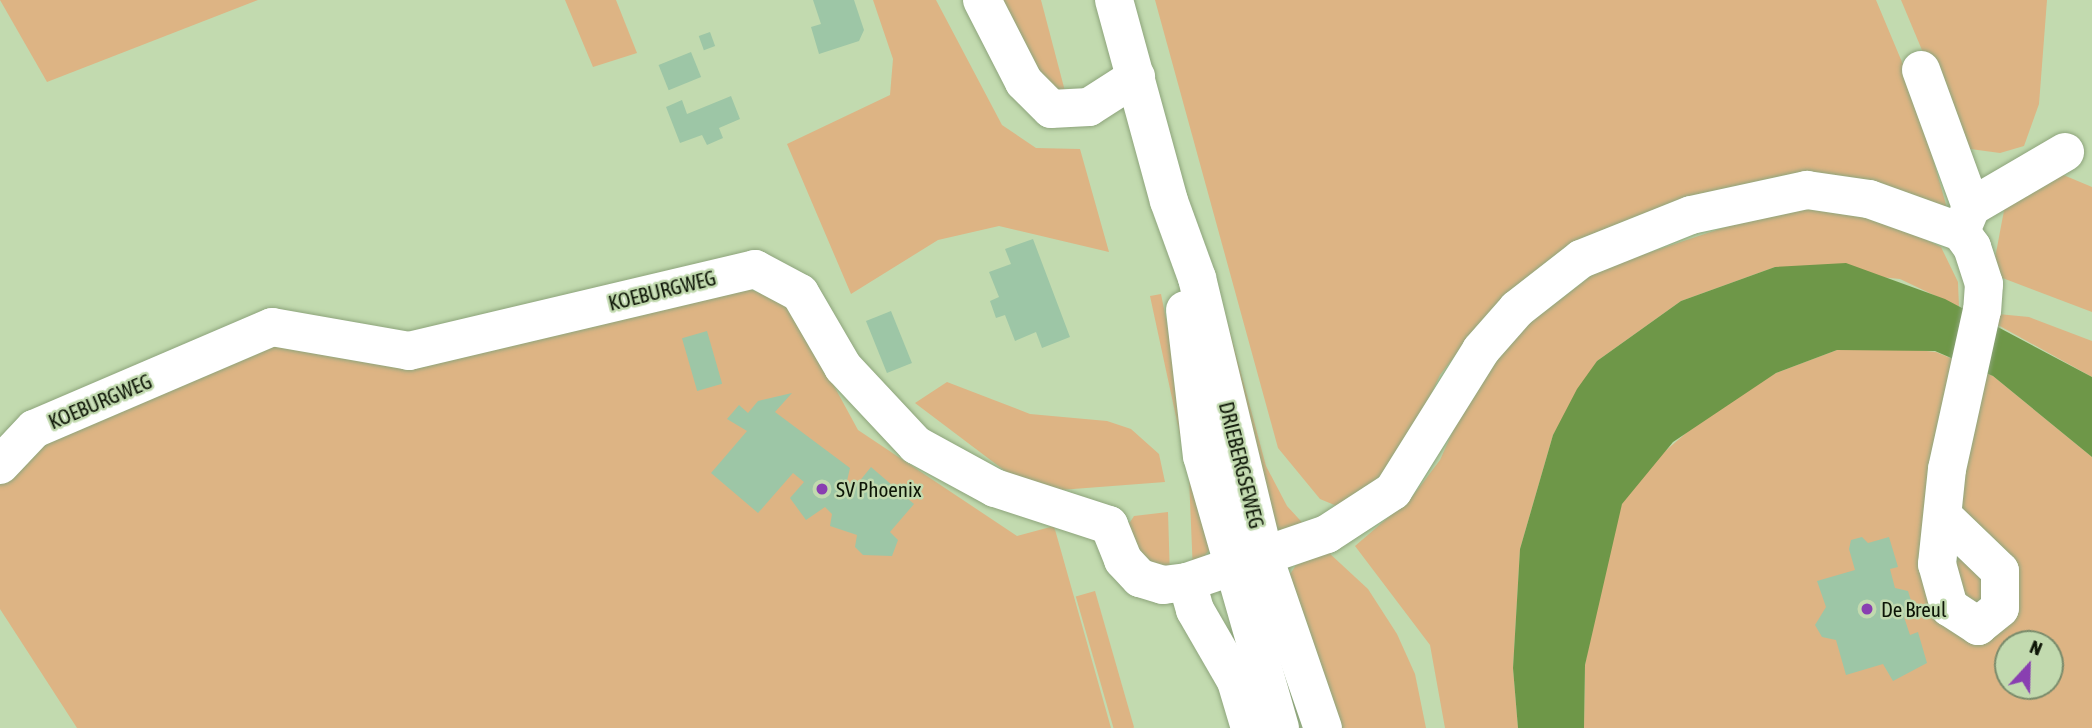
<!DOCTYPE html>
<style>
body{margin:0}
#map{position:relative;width:2092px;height:728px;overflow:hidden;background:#c2daaf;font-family:"Asap Condensed",sans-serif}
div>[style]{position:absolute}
.green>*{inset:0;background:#ddb484;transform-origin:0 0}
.water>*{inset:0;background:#6e9748}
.building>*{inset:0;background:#9dc6a6;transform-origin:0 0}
.roads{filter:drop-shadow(0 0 2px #8da47b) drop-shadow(0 0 2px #8da47b)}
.minor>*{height:38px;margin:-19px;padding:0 19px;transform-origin:19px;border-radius:19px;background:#fff}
.major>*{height:38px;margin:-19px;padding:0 19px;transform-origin:19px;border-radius:19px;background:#fff}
.dots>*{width:19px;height:19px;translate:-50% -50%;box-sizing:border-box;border:4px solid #c2daaf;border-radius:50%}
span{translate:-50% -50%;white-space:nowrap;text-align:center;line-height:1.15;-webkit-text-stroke:5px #c2daaf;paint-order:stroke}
.street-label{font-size:21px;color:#0d1506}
.poi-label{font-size:21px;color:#0d1506}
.left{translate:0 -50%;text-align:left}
.north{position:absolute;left:1994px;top:630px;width:70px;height:70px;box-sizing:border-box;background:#c2daaf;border:2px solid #7a8b6b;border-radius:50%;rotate:22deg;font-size:19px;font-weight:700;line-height:28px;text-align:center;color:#0d1506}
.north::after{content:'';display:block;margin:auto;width:24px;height:32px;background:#893fb1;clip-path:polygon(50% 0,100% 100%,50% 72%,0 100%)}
</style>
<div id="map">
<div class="green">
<i style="clip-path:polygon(0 0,258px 0,47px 82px)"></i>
<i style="clip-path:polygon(565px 0,616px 0,637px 53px,593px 67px)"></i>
<i style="clip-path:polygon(873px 0,936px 0,1002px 125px,1036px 148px,1080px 149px,1109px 252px,999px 226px,938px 240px,851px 294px,787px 144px,890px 95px,893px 59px)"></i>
<i style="clip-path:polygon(969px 0,1041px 0,1071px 114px)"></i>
<i style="clip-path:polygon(1155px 0,1876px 0,1912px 86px,1949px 215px,1715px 199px,1461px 348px,1440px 375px,1398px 465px,1344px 509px,1320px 499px,1278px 448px)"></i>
<i style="clip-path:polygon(1901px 0,2047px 0,2039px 104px,2024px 146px,2000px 153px,1963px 148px)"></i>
<i style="clip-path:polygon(2061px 174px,2092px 187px,2092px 312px,1992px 274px,2006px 200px)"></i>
<i style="clip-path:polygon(1788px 206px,1888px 221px,1941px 247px,1958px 282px,1959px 307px,1900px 279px,1775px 267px,1681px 301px,1597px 361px,1553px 435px,1520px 549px,1513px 668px,1518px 728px,1445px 728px,1430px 645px,1355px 546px,1412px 497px,1440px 460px,1475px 382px,1519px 331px,1600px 269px)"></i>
<i style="clip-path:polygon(1215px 276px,1266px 466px,1287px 506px,1310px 531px,1277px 531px)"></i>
<i style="clip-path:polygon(739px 285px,790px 305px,858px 430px,1017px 536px,1054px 526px,1111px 728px,77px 728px,0 609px,0 485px,25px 452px,259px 339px,349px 354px)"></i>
<i style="clip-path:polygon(1161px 294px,1212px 546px,1193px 572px,1189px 477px,1150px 296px)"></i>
<i style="clip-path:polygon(1998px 314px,2029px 317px,2092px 341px,2092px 377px,1998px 325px)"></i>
<i style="clip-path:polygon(evenodd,1889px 347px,1936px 352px,1993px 376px,2092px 457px,2092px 728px,1584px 728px,1585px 665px,1605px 558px,1622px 503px,1648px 466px,1715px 408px,1776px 373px,1837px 350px,1889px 347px,2008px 644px,2050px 644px,2050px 686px,2008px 686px,2008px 644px)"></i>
<i style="clip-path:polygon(947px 382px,1030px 414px,1107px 421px,1131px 429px,1159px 454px,1165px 482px,1060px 490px,1021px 483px,915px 403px)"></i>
<i style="clip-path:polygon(1168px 512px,1170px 578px,1159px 578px,1125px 530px,1134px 516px)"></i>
<i style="clip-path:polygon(1328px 552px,1368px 589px,1397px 634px,1415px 674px,1426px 728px,1333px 728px,1287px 579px,1296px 565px)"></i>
<i style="left:1095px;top:591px;width:142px;height:20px;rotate:74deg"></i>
</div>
<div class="water">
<i style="clip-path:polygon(1846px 263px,1945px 299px,2092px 377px,2092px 457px,1993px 376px,1935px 351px,1837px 350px,1776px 373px,1673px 442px,1622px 504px,1585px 665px,1584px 728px,1518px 728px,1513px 668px,1520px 549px,1553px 435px,1577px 389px,1597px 361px,1681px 301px,1775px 267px)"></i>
</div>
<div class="building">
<i style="clip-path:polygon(813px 0,854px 0,864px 30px,859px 41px,819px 54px,811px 27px,821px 24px)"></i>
<i style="left:710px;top:32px;width:15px;height:12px;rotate:70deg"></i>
<i style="left:691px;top:52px;width:27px;height:35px;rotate:68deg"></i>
<i style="clip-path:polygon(731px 96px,740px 119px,719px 128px,723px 138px,707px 145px,702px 135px,680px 143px,666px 107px,682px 100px,687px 114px)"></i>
<i style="clip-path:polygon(1033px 239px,1070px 337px,1042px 348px,1036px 332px,1015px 341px,1005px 315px,996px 318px,990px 301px,999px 297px,989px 272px,1011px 264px,1005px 249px)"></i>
<i style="left:891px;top:311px;width:56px;height:27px;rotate:68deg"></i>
<i style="left:707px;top:331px;width:55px;height:26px;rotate:74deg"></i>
<i style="clip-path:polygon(792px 393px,775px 412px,850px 468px,847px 481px,854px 488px,871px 467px,914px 504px,890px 532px,898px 540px,892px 556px,863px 555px,855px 547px,857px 535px,830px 526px,832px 514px,825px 507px,806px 520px,790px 498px,804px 482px,793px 473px,758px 513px,711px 473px,747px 431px,727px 419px,739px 405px,748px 413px,758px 401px)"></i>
<i style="clip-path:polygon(1862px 537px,1868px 543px,1889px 537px,1898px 567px,1890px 569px,1895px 588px,1908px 591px,1913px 607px,1904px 617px,1910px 635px,1918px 632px,1927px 663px,1893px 681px,1883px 664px,1846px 675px,1836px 640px,1822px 637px,1815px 625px,1826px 607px,1817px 581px,1855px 570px,1849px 549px,1851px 540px)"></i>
</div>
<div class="roads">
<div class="minor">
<i style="left:982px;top:0;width:92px;rotate:62.9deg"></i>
<i style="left:1024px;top:82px;width:38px;rotate:45deg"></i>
<i style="left:1051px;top:109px;width:38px;rotate:-3deg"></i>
<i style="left:1089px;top:107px;width:56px;rotate:-32.6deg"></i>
<i style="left:1921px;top:70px;width:146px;rotate:69.9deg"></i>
<i style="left:1961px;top:231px;width:26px;rotate:-67deg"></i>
<i style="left:1971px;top:207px;width:109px;rotate:-30.3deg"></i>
<i style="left:0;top:465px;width:50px;rotate:-46.6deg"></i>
<i style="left:34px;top:429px;width:259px;rotate:-23.2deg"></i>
<i style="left:272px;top:327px;width:139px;rotate:9.9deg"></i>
<i style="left:409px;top:351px;width:356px;rotate:-13.3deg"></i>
<i style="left:755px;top:269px;width:51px;rotate:28.1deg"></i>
<i style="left:800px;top:293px;width:86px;rotate:59.8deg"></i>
<i style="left:843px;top:367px;width:107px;rotate:46.9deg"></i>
<i style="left:916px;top:445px;width:90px;rotate:28.6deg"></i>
<i style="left:995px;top:488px;width:120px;rotate:18deg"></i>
<i style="left:1109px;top:525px;width:38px;rotate:68deg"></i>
<i style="left:1123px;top:560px;width:25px;rotate:47deg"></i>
<i style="left:1140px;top:578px;width:24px;rotate:17deg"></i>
<i style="left:1163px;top:585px;width:24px;rotate:-7deg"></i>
<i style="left:1187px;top:582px;width:148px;rotate:-18.9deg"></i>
<i style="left:1327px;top:534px;width:79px;rotate:-33.1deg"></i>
<i style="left:1393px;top:491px;width:166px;rotate:-58deg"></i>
<i style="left:1481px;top:350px;width:55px;rotate:-48.7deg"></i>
<i style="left:1517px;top:309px;width:81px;rotate:-38deg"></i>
<i style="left:1581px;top:259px;width:118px;rotate:-21.8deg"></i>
<i style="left:1691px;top:215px;width:119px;rotate:-12.2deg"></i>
<i style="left:1807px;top:190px;width:63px;rotate:8.3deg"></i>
<i style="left:1869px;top:199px;width:98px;rotate:19.7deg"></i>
<i style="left:1961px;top:232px;width:19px;rotate:54deg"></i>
<i style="left:1972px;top:247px;width:39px;rotate:72deg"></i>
<i style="left:1984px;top:284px;width:26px;rotate:94deg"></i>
<i style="left:1982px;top:310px;width:163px;rotate:102.4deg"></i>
<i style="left:1947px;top:469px;width:96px;rotate:96deg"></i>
<i style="left:1937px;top:564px;width:45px;rotate:74.4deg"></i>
<i style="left:1949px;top:607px;width:35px;rotate:33deg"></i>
<i style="left:1978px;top:626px;width:28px;rotate:-39deg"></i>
<i style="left:2000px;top:608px;width:37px;rotate:-90deg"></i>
<i style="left:2000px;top:571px;width:75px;rotate:-136.1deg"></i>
<i style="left:1187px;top:582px;width:29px;rotate:74deg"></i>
<i style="left:1195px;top:610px;width:82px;rotate:60deg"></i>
<i style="left:1236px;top:681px;width:49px;rotate:73.4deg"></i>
</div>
<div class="major">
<i style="left:1114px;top:0;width:208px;rotate:74.7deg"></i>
<i style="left:1169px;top:201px;width:82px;rotate:70deg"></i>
<i style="left:1197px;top:278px;width:290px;rotate:76.4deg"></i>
<i style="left:1265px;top:560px;width:178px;rotate:71deg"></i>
<i style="left:1185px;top:310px;width:147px;rotate:83.4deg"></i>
<i style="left:1202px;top:456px;width:283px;rotate:74deg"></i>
</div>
</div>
<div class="dots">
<i style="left:822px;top:489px;background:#893fb1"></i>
<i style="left:1867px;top:609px;background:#893fb1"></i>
</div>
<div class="street-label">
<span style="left:662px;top:290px;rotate:-14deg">KOEBURGWEG</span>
<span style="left:100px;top:401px;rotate:-23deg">KOEBURGWEG</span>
<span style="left:1242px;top:465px;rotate:76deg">DRIEBERGSEWEG</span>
</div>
<div class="poi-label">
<span class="left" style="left:836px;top:489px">SV Phoenix</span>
<span class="left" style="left:1881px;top:609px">De Breul</span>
</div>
<div class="north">N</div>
</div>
